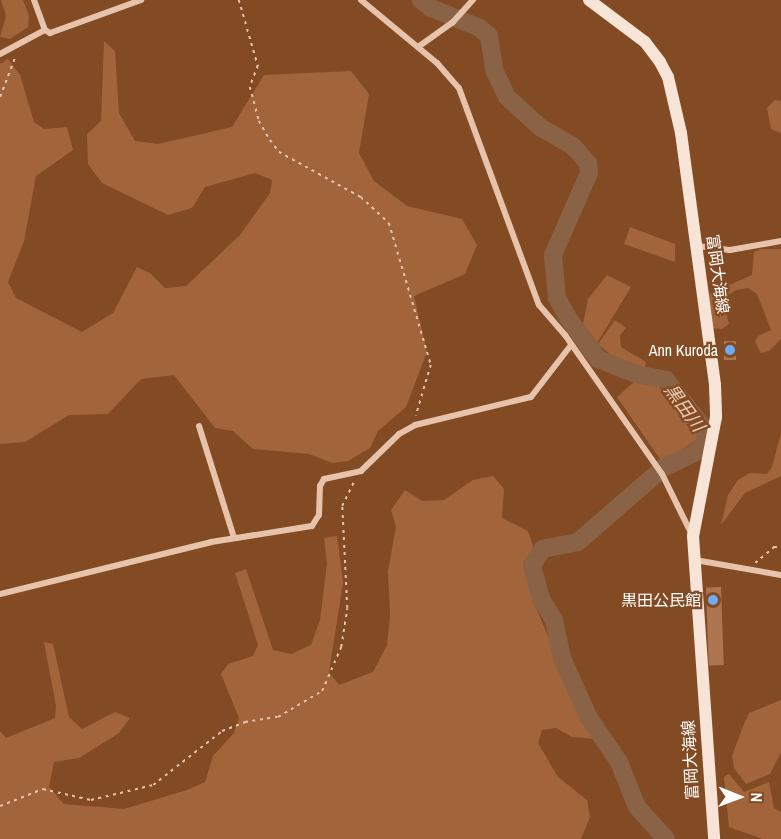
<!DOCTYPE html>
<html>
<head>
<meta charset="utf-8">
<style>
	body { margin:0 }
	#map { position:relative; width:781px; height:839px; overflow:hidden; background:#834b24; font-family:"Archivo Narrow","Noto Sans JP",sans-serif }
	div>[style] { position:absolute }
	.green>* { inset:0; background:#a2643b }
	.river>* { height:18px; margin:-9px; padding:0 9px; transform-origin:9px; border-radius:9px; background:#8a6245 }
	.building>* { inset:0; background:#ad7550; transform-origin:0 0 }
	.path>* { height:1.5px; margin-top:-0.75px; transform-origin:0; background:repeating-linear-gradient(90deg,#e8c3ac 0 3px,transparent 0 7.5px) }
	.street>* { height:6px; margin:-3px; padding:0 3px; transform-origin:3px; border-radius:3px; background:#e8c3ac }
	.secondary>* { height:12px; margin:-6px; padding:0 6px; transform-origin:6px; border-radius:6px; background:#f7e4d6 }
	.dots>* { width:16px; height:16px; translate:-50% -50%; box-sizing:border-box; border:3px solid #834b24; border-radius:50% }
	span { translate:-50% -50%; white-space:nowrap; text-align:center; line-height:1.15; -webkit-text-stroke:4.5px #834b24; paint-order:stroke }
	.street-label { font-size:16px; color:#fff }
	.poi-label { font-size:16px; color:#fff }
	.right { translate:-100% -50%; text-align:right }
	.water-label { font-size:18px; color:#efcdb7; font-style:italic }
	.north { position:absolute; left:709px; top:767px; width:60px; height:60px; -webkit-text-stroke:4px #834b24; paint-order:stroke; rotate:91deg; font-size:16px; font-weight:700; line-height:24px; text-align:center; color:#fff }
	.north::after { content:''; display:block; margin:auto; width:21px; height:27px; background:#fff; clip-path:polygon(50% 0,100% 100%,50% 72%,0 100%) }
</style>
</head>
<body>
<div id="map">
	<div class="green">
		<i style="clip-path:polygon(1px 0,23px 0,29px 16px,28px 27px,10px 39px,0 37px,6px 16px)"></i>
		<i style="clip-path:polygon(104px 41px,115px 51px,119px 113px,135px 141px,158px 144px,232px 127px,264px 75px,351px 71px,369px 94px,359px 153px,374px 181px,407px 206px,462px 219px,477px 245px,465px 274px,414px 296px,427px 352px,406px 407px,378px 431px,370px 448px,348px 461px,332px 463px,309px 454px,253px 449px,233px 431px,215px 428px,174px 375px,141px 379px,108px 414px,69px 415px,25px 442px,0 444px,0 64px,8px 59px,20px 75px,34px 122px,44px 129px,67px 127px,73px 150px,36px 176px,24px 241px,8px 282px,16px 298px,82px 332px,113px 313px,137px 267px,150px 273px,165px 288px,186px 286px,240px 235px,270px 193px,272px 180px,255px 173px,205px 187px,192px 208px,168px 215px,102px 183px,88px 164px,87px 134px,101px 121px)"></i>
		<i style="clip-path:polygon(775px 100px,781px 101px,781px 133px,771px 129px,767px 108px)"></i>
		<i style="clip-path:polygon(630px 227px,675px 244px,675px 262px,624px 244px)"></i>
		<i style="clip-path:polygon(760px 249px,781px 249px,781px 339px,769px 351px,761px 353px,755px 342px,758px 336px,771px 330px,757px 294px,748px 288px,736px 290px,723px 298px,729px 324px,722px 329px,713px 328px,709px 294px,752px 275px,754px 252px)"></i>
		<i style="clip-path:polygon(607px 275px,631px 287px,597px 343px,583px 324px,588px 299px)"></i>
		<i style="clip-path:polygon(615px 320px,626px 328px,620px 335px,621px 347px,646px 362px,645px 367px,634px 367px,613px 357px,598px 344px)"></i>
		<i style="clip-path:polygon(633px 383px,660px 384px,671px 394px,698px 428px,698px 439px,662px 462px,617px 397px)"></i>
		<i style="clip-path:polygon(781px 433px,781px 476px,745px 493px,721px 525px,728px 495px,738px 480px,750px 473px,767px 474px,772px 467px)"></i>
		<i style="clip-path:polygon(493px 476px,504px 489px,502px 518px,528px 531px,533px 546px,526px 568px,534px 603px,579px 709px,597px 739px,572px 737px,556px 728px,542px 730px,538px 743px,558px 777px,587px 800px,590px 817px,581px 839px,0 839px,0 731px,6px 738px,55px 718px,56px 706px,44px 642px,53px 644px,69px 717px,82px 729px,115px 712px,130px 718px,119px 733px,79px 758px,54px 762px,49px 787px,64px 804px,124px 809px,187px 790px,205px 782px,213px 756px,234px 733px,239px 718px,221px 674px,228px 664px,253px 656px,258px 645px,235px 573px,246px 569px,273px 650px,291px 654px,311px 645px,320px 620px,327px 563px,324px 538px,337px 536px,343px 583px,329px 672px,339px 685px,373px 672px,387px 645px,390px 615px,388px 571px,396px 527px,391px 510px,405px 490px,422px 501px,444px 500px,473px 480px)"></i>
		<i style="clip-path:polygon(781px 700px,781px 752px,770px 774px,746px 784px,734px 768px,732px 756px,744px 724px,749px 713px)"></i>
		<i style="clip-path:polygon(729px 774px,744px 792px,769px 782px,774px 808px,781px 812px,781px 839px,763px 839px,729px 827px,724px 777px)"></i>
	</div>
	<div class="river">
		<i style="left:421px;top:0;width:13px;rotate:39deg"></i>
		<i style="left:431px;top:8px;width:53px;rotate:22.2deg"></i>
		<i style="left:480px;top:28px;width:12px;rotate:42deg"></i>
		<i style="left:489px;top:36px;width:36px;rotate:81deg"></i>
		<i style="left:495px;top:72px;width:28px;rotate:64deg"></i>
		<i style="left:507px;top:97px;width:45px;rotate:42.3deg"></i>
		<i style="left:540px;top:127px;width:38px;rotate:30deg"></i>
		<i style="left:573px;top:146px;width:23px;rotate:49deg"></i>
		<i style="left:588px;top:163px;width:10px;rotate:84deg"></i>
		<i style="left:589px;top:173px;width:90px;rotate:113.7deg"></i>
		<i style="left:553px;top:255px;width:43px;rotate:84.7deg"></i>
		<i style="left:557px;top:298px;width:23px;rotate:61deg"></i>
		<i style="left:568px;top:318px;width:51px;rotate:53.8deg"></i>
		<i style="left:598px;top:359px;width:41px;rotate:21.5deg"></i>
		<i style="left:636px;top:374px;width:31px;rotate:11deg"></i>
		<i style="left:666px;top:380px;width:65px;rotate:51.9deg"></i>
		<i style="left:706px;top:431px;width:14px;rotate:98deg"></i>
		<i style="left:704px;top:445px;width:13px;rotate:141deg"></i>
		<i style="left:694px;top:453px;width:34px;rotate:154deg"></i>
		<i style="left:663px;top:468px;width:113px;rotate:139deg"></i>
		<i style="left:578px;top:542px;width:36px;rotate:169deg"></i>
		<i style="left:543px;top:549px;width:19px;rotate:125deg"></i>
		<i style="left:532px;top:565px;width:35px;rotate:75deg"></i>
		<i style="left:541px;top:599px;width:25px;rotate:58deg"></i>
		<i style="left:554px;top:620px;width:39px;rotate:78deg"></i>
		<i style="left:562px;top:658px;width:66px;rotate:65.8deg"></i>
		<i style="left:589px;top:718px;width:53px;rotate:55.7deg"></i>
		<i style="left:619px;top:762px;width:48px;rotate:68.2deg"></i>
		<i style="left:637px;top:807px;width:43px;rotate:47.8deg"></i>
	</div>
	<div class="building">
		<i style="left:724px;top:341px;width:12px;height:19px"></i>
		<i style="left:721px;top:587px;width:78px;height:15px;rotate:88deg"></i>
	</div>
	<div class="path">
		<i style="left:239px;top:0;width:69px;rotate:73.9deg"></i>
		<i style="left:258px;top:66px;width:22px;rotate:111deg"></i>
		<i style="left:250px;top:87px;width:35px;rotate:75deg"></i>
		<i style="left:259px;top:121px;width:22px;rotate:60deg"></i>
		<i style="left:270px;top:140px;width:15px;rotate:53deg"></i>
		<i style="left:279px;top:152px;width:94px;rotate:28.8deg"></i>
		<i style="left:361px;top:197px;width:38px;rotate:43deg"></i>
		<i style="left:389px;top:223px;width:148px;rotate:73.5deg"></i>
		<i style="left:431px;top:365px;width:53px;rotate:106.4deg"></i>
		<i style="left:0;top:97px;width:43px;rotate:-69.4deg"></i>
		<i style="left:755px;top:563px;width:25px;rotate:-40deg"></i>
		<i style="left:774px;top:547px;width:7px"></i>
		<i style="left:0;top:806px;width:46px;rotate:-21.6deg"></i>
		<i style="left:43px;top:789px;width:49px;rotate:12.9deg"></i>
		<i style="left:91px;top:800px;width:64px;rotate:-13.6deg"></i>
		<i style="left:153px;top:785px;width:88px;rotate:-38deg"></i>
		<i style="left:222px;top:731px;width:25px;rotate:-21deg"></i>
		<i style="left:245px;top:722px;width:33px;rotate:-9deg"></i>
		<i style="left:278px;top:717px;width:51px;rotate:-30.6deg"></i>
		<i style="left:322px;top:691px;width:48px;rotate:-66.6deg"></i>
		<i style="left:341px;top:647px;width:39px;rotate:-81deg"></i>
		<i style="left:347px;top:608px;width:102px;rotate:-92.8deg"></i>
		<i style="left:342px;top:506px;width:28px;rotate:-64deg"></i>
	</div>
	<div class="street">
		<i style="left:34px;top:0;width:32px;rotate:70deg"></i>
		<i style="left:361px;top:0;width:99px;rotate:39.7deg"></i>
		<i style="left:437px;top:63px;width:33px;rotate:49deg"></i>
		<i style="left:459px;top:88px;width:231px;rotate:69.8deg"></i>
		<i style="left:539px;top:305px;width:40px;rotate:49deg"></i>
		<i style="left:565px;top:335px;width:169px;rotate:55.1deg"></i>
		<i style="left:662px;top:474px;width:68px;rotate:63.8deg"></i>
		<i style="left:45px;top:30px;width:6px;rotate:31deg"></i>
		<i style="left:50px;top:33px;width:97px;rotate:-19.9deg"></i>
		<i style="left:418px;top:47px;width:43px;rotate:-35.5deg"></i>
		<i style="left:453px;top:22px;width:30px;rotate:-48deg"></i>
		<i style="left:0;top:54px;width:51px;rotate:-28.1deg"></i>
		<i style="left:697px;top:246px;width:33px;rotate:7deg"></i>
		<i style="left:730px;top:250px;width:52px;rotate:-10deg"></i>
		<i style="left:199px;top:426px;width:117px;rotate:72.6deg"></i>
		<i style="left:695px;top:560px;width:87px;rotate:9.9deg"></i>
		<i style="left:0;top:594px;width:217px;rotate:-13.8deg"></i>
		<i style="left:211px;top:542px;width:102px;rotate:-9deg"></i>
		<i style="left:312px;top:526px;width:13px;rotate:-58deg"></i>
		<i style="left:319px;top:515px;width:29px;rotate:-88deg"></i>
		<i style="left:320px;top:486px;width:8px;rotate:-60deg"></i>
		<i style="left:324px;top:479px;width:38px;rotate:-12deg"></i>
		<i style="left:361px;top:471px;width:53px;rotate:-44.2deg"></i>
		<i style="left:399px;top:434px;width:18px;rotate:-29deg"></i>
		<i style="left:415px;top:425px;width:119px;rotate:-13.6deg"></i>
		<i style="left:531px;top:397px;width:66px;rotate:-52.4deg"></i>
	</div>
	<div class="secondary">
		<i style="left:589px;top:0;width:70px;rotate:36.9deg"></i>
		<i style="left:645px;top:42px;width:25px;rotate:53deg"></i>
		<i style="left:660px;top:62px;width:17px;rotate:62deg"></i>
		<i style="left:668px;top:77px;width:57px;rotate:76.9deg"></i>
		<i style="left:681px;top:133px;width:254px;rotate:82.3deg"></i>
		<i style="left:715px;top:385px;width:32px;rotate:88deg"></i>
		<i style="left:716px;top:417px;width:121px;rotate:100.9deg"></i>
		<i style="left:693px;top:536px;width:304px;rotate:86deg"></i>
	</div>
	<div class="dots">
		<i style="left:730px;top:350px;background:#6faaf3"></i>
		<i style="left:713px;top:600px;background:#6faaf3"></i>
	</div>
	<div class="street-label">
		<span style="left:718px;top:274px;rotate:82deg">富岡大海線</span>
		<span style="left:690px;top:760px;rotate:-93deg">富岡大海線</span>
	</div>
	<div class="poi-label">
		<span class="right" style="left:718px;top:350px">Ann Kuroda</span>
		<span class="right" style="left:701px;top:600px">黒田公民館</span>
	</div>
	<div class="water-label">
		<span style="left:684px;top:408px;rotate:54deg">黒田川</span>
	</div>
	<div class="north">N</div>
</div>
</body>
</html>
